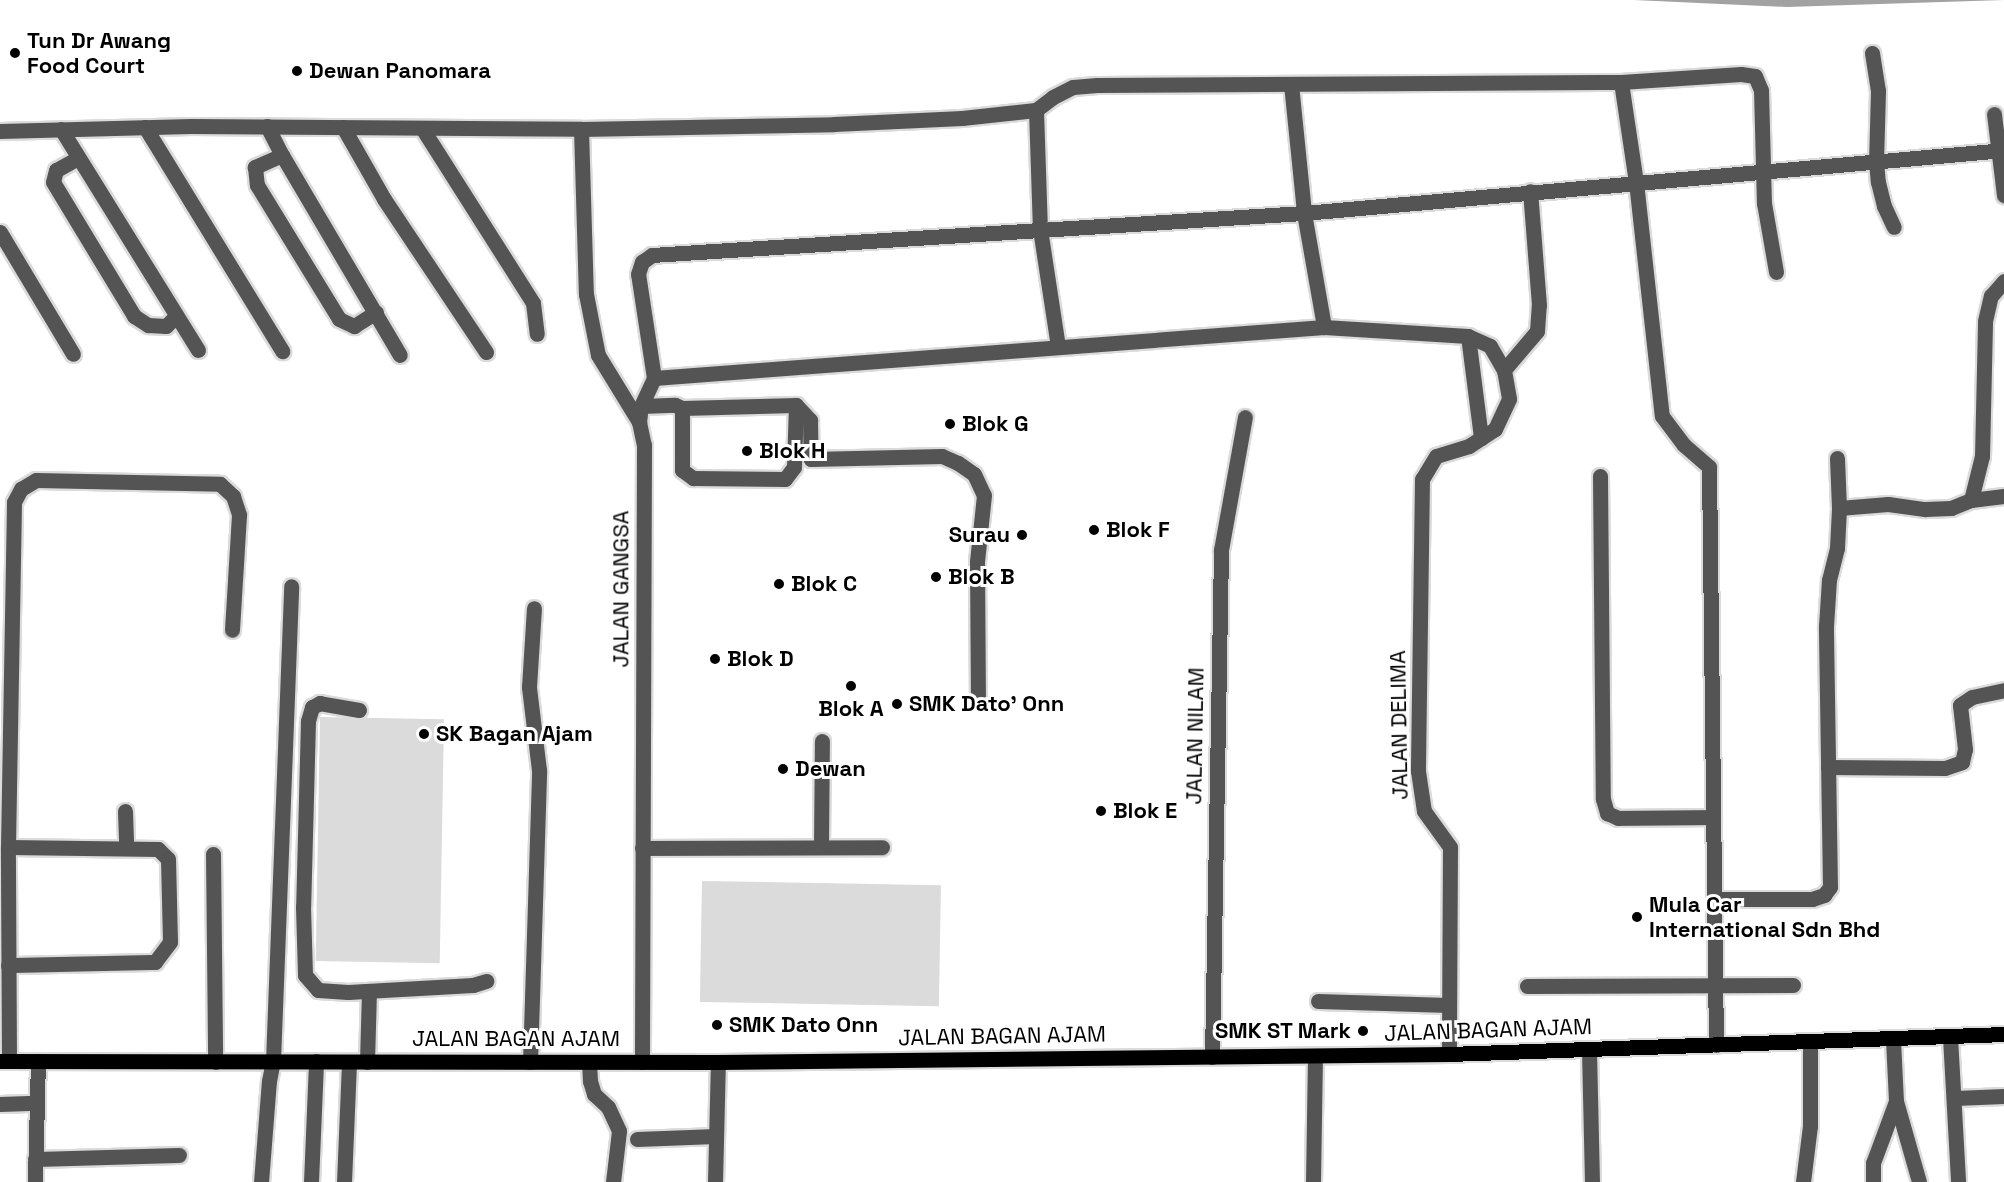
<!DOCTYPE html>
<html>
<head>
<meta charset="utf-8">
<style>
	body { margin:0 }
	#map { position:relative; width:2004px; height:1182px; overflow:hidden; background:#fff; font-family:"Space Grotesk",sans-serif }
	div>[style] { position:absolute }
	.green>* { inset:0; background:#dbdbdb; transform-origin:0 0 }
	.water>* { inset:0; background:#a2a2a2 }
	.roads { filter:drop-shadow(2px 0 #dbdbdb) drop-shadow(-2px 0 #dbdbdb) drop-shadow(0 2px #dbdbdb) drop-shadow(0 -2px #dbdbdb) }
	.minor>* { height:15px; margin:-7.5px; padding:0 7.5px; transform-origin:7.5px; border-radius:7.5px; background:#545454 }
	.major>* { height:15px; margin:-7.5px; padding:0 7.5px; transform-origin:7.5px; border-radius:7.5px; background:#000 }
	.dots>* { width:16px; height:16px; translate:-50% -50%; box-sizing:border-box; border:3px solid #fff; border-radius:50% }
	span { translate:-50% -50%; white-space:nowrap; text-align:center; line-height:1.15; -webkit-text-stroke:6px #fff; paint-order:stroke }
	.poi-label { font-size:22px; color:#000; font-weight:700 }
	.left { translate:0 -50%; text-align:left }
	.right { translate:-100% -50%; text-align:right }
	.street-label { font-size:22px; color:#000 }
</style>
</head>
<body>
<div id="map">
	<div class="green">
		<i style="left:320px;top:717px;width:124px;height:244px;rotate:1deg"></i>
		<i style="left:702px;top:881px;width:239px;height:121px;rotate:1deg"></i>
	</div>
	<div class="water">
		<i style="clip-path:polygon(1634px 0,2004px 0,1787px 7px)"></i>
	</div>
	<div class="roads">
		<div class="minor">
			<i style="left:1872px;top:53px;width:38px;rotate:81deg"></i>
			<i style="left:1878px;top:91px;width:70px;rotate:91.6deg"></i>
			<i style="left:1876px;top:161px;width:21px;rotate:85deg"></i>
			<i style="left:1878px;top:182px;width:25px;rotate:76deg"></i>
			<i style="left:1884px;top:206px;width:23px;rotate:65deg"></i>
			<i style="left:1621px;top:82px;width:101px;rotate:81.5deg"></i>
			<i style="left:1636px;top:182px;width:235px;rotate:83.7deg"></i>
			<i style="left:1662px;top:416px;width:36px;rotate:53deg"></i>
			<i style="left:1684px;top:445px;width:33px;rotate:41deg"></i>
			<i style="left:1709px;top:467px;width:578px;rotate:89.31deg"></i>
			<i style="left:1291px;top:84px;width:130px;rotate:84.2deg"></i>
			<i style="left:1304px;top:213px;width:116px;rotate:80deg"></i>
			<i style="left:1036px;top:110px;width:119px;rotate:88.1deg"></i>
			<i style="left:1040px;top:229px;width:119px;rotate:81.3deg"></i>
			<i style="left:1994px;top:114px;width:82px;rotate:83deg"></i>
			<i style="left:267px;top:126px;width:33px;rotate:63deg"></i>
			<i style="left:282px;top:155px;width:232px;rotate:59.5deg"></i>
			<i style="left:145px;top:127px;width:263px;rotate:58.5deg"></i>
			<i style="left:343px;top:127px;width:83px;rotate:60.3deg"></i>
			<i style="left:384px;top:199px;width:184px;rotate:56.3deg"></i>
			<i style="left:422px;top:128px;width:207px;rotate:57.6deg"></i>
			<i style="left:533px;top:303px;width:31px;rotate:83deg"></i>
			<i style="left:61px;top:129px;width:260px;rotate:58.2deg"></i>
			<i style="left:581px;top:129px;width:165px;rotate:88.3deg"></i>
			<i style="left:586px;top:294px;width:62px;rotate:78.9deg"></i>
			<i style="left:598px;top:355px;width:79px;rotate:58.5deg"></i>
			<i style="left:639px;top:422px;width:24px;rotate:78deg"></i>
			<i style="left:644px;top:445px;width:617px;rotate:90.19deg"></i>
			<i style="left:0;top:131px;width:191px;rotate:-1.5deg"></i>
			<i style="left:191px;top:126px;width:390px;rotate:0.4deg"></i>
			<i style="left:581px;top:129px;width:253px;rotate:-1.1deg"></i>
			<i style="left:834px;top:124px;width:128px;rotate:-2.7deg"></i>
			<i style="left:962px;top:118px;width:74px;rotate:-6.2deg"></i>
			<i style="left:1036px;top:110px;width:21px;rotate:-37deg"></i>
			<i style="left:1053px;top:97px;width:22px;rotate:-27deg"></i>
			<i style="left:1073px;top:87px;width:24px;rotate:-5deg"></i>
			<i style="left:1097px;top:85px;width:524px;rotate:-0.33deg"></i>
			<i style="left:1621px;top:82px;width:120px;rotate:-3.8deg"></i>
			<i style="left:1741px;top:74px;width:14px;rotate:8deg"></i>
			<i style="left:1755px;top:76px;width:15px;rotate:67deg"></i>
			<i style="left:1761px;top:90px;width:113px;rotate:88.5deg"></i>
			<i style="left:1764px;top:203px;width:70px;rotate:80.1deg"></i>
			<i style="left:282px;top:155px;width:30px;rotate:156deg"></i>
			<i style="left:255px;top:167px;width:18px;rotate:84deg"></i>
			<i style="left:257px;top:185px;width:157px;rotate:58.5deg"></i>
			<i style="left:339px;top:319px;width:17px;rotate:25deg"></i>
			<i style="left:354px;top:326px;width:26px;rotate:-32deg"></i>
			<i style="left:78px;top:158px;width:25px;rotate:151deg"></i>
			<i style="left:56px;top:170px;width:12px;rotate:104deg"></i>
			<i style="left:53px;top:182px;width:157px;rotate:58.8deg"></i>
			<i style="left:134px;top:316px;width:17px;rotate:33deg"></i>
			<i style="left:148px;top:325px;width:18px;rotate:3deg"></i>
			<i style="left:166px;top:326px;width:14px;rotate:-45deg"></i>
			<i style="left:0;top:232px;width:142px;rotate:59.1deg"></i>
			<i style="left:1468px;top:336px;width:103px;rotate:82.7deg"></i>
			<i style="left:1504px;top:370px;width:51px;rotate:-49.8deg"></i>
			<i style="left:1537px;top:331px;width:26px;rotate:-86deg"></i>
			<i style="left:1539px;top:305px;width:114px;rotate:-94.5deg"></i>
			<i style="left:654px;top:378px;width:672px;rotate:-4.35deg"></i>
			<i style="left:1324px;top:327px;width:144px;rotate:3.6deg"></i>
			<i style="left:1468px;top:336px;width:24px;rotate:24deg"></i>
			<i style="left:1490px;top:346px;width:28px;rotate:60deg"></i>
			<i style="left:1504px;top:370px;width:29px;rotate:80deg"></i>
			<i style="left:1509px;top:399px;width:33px;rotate:115deg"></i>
			<i style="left:1495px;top:429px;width:31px;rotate:147deg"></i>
			<i style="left:1469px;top:446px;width:34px;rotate:163deg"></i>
			<i style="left:1436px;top:456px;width:27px;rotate:121deg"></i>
			<i style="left:1422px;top:479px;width:292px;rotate:90.8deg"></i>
			<i style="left:1418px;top:771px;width:40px;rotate:81.5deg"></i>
			<i style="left:1424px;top:811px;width:44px;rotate:54.2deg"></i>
			<i style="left:1450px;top:847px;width:207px;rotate:90.3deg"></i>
			<i style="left:641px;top:406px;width:34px;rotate:-2deg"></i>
			<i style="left:675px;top:405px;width:8px;rotate:23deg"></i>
			<i style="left:682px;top:408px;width:114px;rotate:-1.5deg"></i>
			<i style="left:796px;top:405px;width:21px;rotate:47deg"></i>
			<i style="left:810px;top:420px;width:39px;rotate:89deg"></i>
			<i style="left:811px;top:459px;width:131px;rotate:-1.3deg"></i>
			<i style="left:942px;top:456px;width:17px;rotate:24deg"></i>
			<i style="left:958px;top:463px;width:19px;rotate:35deg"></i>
			<i style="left:974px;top:474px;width:23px;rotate:65deg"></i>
			<i style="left:984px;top:495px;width:67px;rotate:96deg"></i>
			<i style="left:977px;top:562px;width:139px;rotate:89.6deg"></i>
			<i style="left:682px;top:408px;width:62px;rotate:90deg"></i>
			<i style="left:682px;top:470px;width:14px;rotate:36deg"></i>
			<i style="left:693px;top:478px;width:92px;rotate:0.6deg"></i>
			<i style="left:785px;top:479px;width:15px;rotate:-53deg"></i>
			<i style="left:794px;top:467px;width:62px;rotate:-88.2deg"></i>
			<i style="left:639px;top:422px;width:16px;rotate:-83deg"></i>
			<i style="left:641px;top:406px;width:31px;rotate:-65deg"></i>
			<i style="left:654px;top:378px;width:105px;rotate:-98.7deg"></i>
			<i style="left:638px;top:274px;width:13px;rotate:-72deg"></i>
			<i style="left:642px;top:262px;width:12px;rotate:-35deg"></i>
			<i style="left:652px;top:255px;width:653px;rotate:-3.69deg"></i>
			<i style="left:1304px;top:213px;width:703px;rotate:-5.14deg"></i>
			<i style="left:1600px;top:476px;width:323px;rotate:89.5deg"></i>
			<i style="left:1603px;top:799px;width:15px;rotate:74deg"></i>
			<i style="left:1607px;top:813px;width:12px;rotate:24deg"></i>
			<i style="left:1618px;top:818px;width:95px;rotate:-0.6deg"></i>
			<i style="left:1971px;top:500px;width:45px;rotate:-76deg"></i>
			<i style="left:1982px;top:456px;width:135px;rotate:-88.7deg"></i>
			<i style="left:1985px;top:321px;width:26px;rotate:-77deg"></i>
			<i style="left:1991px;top:296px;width:20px;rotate:-49deg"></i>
			<i style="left:1839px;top:508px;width:49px;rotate:-4.7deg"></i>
			<i style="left:1888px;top:504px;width:37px;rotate:8deg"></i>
			<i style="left:1925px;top:509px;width:26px;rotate:-2deg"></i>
			<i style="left:1951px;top:508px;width:22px;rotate:-22deg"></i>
			<i style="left:1971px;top:500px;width:33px;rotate:-7deg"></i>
			<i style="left:359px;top:710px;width:40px;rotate:-170deg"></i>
			<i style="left:320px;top:703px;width:9px;rotate:153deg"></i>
			<i style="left:312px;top:707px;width:15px;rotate:106deg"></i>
			<i style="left:308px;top:721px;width:186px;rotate:91.5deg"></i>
			<i style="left:303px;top:907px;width:68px;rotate:88.3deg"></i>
			<i style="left:305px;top:975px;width:20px;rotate:49deg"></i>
			<i style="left:318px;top:990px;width:30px;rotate:4deg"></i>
			<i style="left:348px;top:992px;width:125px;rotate:-3.2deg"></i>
			<i style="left:473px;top:985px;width:14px;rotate:-17deg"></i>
			<i style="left:1828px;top:767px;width:117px;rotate:0.5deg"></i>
			<i style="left:1945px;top:768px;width:18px;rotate:-19deg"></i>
			<i style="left:1962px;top:762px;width:13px;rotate:-77deg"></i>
			<i style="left:1965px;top:749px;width:44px;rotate:-96.5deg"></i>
			<i style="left:1960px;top:705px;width:14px;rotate:-34deg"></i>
			<i style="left:1972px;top:697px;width:33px;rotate:-12deg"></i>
			<i style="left:125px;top:811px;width:36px;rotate:88deg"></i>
			<i style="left:8px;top:847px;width:150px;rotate:0.8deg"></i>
			<i style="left:158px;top:849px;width:14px;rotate:45deg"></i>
			<i style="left:168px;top:859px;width:83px;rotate:88.6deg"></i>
			<i style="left:170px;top:942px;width:25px;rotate:127deg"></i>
			<i style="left:155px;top:962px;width:147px;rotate:178.8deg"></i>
			<i style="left:821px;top:847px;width:106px;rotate:-89.5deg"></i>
			<i style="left:642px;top:848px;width:240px;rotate:-0.2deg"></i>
			<i style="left:213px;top:854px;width:208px;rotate:89.4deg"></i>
			<i style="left:1714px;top:899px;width:98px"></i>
			<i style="left:1812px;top:899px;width:13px;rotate:-18deg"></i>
			<i style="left:1824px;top:895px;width:10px;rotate:-53deg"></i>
			<i style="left:1830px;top:887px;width:261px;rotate:-90.9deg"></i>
			<i style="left:1826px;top:626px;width:46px;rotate:-86.3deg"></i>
			<i style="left:1829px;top:580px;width:33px;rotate:-76deg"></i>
			<i style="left:1837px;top:548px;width:40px;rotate:-87.1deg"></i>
			<i style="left:1839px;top:508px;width:50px;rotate:-92.3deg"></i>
			<i style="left:1527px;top:986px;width:266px;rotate:-0.2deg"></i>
			<i style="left:1318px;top:1001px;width:131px;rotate:1.7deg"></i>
			<i style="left:1950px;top:1037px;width:145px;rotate:86.8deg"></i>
			<i style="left:1589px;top:1050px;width:132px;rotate:88.7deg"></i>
			<i style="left:1212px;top:1057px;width:507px;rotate:-88.98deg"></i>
			<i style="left:1221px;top:550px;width:135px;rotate:-79.8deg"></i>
			<i style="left:9px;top:1061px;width:214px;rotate:-90.3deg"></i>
			<i style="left:8px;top:847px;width:345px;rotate:-89deg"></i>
			<i style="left:14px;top:502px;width:15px;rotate:-62deg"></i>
			<i style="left:21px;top:489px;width:17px;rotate:-31deg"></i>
			<i style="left:36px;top:480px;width:184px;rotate:1.2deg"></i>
			<i style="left:220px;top:484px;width:18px;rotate:43deg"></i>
			<i style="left:233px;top:496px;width:20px;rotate:72deg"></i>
			<i style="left:239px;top:515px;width:115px;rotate:93.5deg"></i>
			<i style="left:367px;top:1062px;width:70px;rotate:-88.4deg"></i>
			<i style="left:530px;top:1062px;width:292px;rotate:-88.2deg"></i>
			<i style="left:539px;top:770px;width:84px;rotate:-96.9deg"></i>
			<i style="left:529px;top:687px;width:79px;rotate:-86.4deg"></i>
			<i style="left:589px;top:1062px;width:19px;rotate:87deg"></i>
			<i style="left:590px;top:1081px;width:14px;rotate:73deg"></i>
			<i style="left:594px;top:1094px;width:19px;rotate:43deg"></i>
			<i style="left:608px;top:1107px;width:26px;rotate:65deg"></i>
			<i style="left:619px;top:1131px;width:51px;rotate:96.7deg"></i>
			<i style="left:1955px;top:1098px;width:49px;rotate:-2.3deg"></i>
			<i style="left:1896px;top:1101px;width:84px;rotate:74.1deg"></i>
			<i style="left:0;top:1104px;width:36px;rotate:-2deg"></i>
			<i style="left:637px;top:1139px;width:79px;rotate:-2.2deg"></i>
			<i style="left:35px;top:1159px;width:144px;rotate:-1.6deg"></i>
			<i style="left:35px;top:1182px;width:121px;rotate:-88.6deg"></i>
			<i style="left:261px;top:1182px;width:101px;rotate:-85.5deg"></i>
			<i style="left:269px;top:1081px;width:20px;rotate:-79deg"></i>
			<i style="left:273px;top:1061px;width:475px;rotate:-87.8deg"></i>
			<i style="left:311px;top:1182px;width:121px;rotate:-87.6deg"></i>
			<i style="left:344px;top:1182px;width:120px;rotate:-87.6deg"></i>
			<i style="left:715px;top:1182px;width:120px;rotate:-88.6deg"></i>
			<i style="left:1313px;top:1182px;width:126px;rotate:-89.1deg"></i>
			<i style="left:1803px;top:1182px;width:56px;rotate:-82.9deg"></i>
			<i style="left:1810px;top:1126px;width:84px;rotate:-90deg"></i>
			<i style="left:1873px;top:1182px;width:19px;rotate:-90deg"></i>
			<i style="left:1873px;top:1163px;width:66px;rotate:-69.6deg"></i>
			<i style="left:1896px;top:1101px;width:62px;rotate:-92.8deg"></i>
		</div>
		<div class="major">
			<i style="left:0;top:1061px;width:718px;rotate:0.08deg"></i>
			<i style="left:718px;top:1062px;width:731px;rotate:-0.63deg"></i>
			<i style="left:1449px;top:1054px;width:555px;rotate:-2.06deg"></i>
		</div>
	</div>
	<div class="dots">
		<i style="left:15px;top:53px;background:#000"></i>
		<i style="left:297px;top:71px;background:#000"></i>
		<i style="left:950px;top:424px;background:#000"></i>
		<i style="left:747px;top:451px;background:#000"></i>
		<i style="left:1094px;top:530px;background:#000"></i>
		<i style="left:1022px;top:535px;background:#000"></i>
		<i style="left:936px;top:577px;background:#000"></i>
		<i style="left:779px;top:584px;background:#000"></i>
		<i style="left:715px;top:659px;background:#000"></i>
		<i style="left:851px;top:686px;background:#000"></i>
		<i style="left:897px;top:704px;background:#000"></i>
		<i style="left:424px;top:734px;background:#000"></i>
		<i style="left:783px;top:769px;background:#000"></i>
		<i style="left:1101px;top:811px;background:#000"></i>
		<i style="left:1637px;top:917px;background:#000"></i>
		<i style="left:717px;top:1025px;background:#000"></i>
		<i style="left:1363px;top:1031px;background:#000"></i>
	</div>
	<div class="poi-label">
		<span class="left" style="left:27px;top:53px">Tun Dr Awang<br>Food Court</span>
		<span class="left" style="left:309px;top:71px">Dewan Panomara</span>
		<span class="left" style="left:962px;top:424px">Blok G</span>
		<span class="left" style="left:759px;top:451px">Blok H</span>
		<span class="left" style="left:1106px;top:530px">Blok F</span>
		<span class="right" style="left:1010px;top:535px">Surau</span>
		<span class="left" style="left:948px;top:577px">Blok B</span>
		<span class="left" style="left:791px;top:584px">Blok C</span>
		<span class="left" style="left:727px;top:659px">Blok D</span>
		<span class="left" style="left:909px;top:704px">SMK Dato' Onn</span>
		<span style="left:851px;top:709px">Blok A</span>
		<span class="left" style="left:436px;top:734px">SK Bagan Ajam</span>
		<span class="left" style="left:795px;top:769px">Dewan</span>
		<span class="left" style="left:1113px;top:811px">Blok E</span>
		<span class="left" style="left:1649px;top:917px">Mula Car<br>International Sdn Bhd</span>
		<span class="left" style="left:729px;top:1025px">SMK Dato Onn</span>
		<span class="right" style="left:1351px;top:1031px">SMK ST Mark</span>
	</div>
	<div class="street-label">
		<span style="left:621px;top:589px;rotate:-90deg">JALAN GANGSA</span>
		<span style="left:1399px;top:725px;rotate:-91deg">JALAN DELIMA</span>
		<span style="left:1195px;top:736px;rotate:-89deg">JALAN NILAM</span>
		<span style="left:1488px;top:1030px;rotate:-2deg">JALAN BAGAN AJAM</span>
		<span style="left:1002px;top:1036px;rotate:-1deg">JALAN BAGAN AJAM</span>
		<span style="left:516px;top:1039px">JALAN BAGAN AJAM</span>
	</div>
</div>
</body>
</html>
